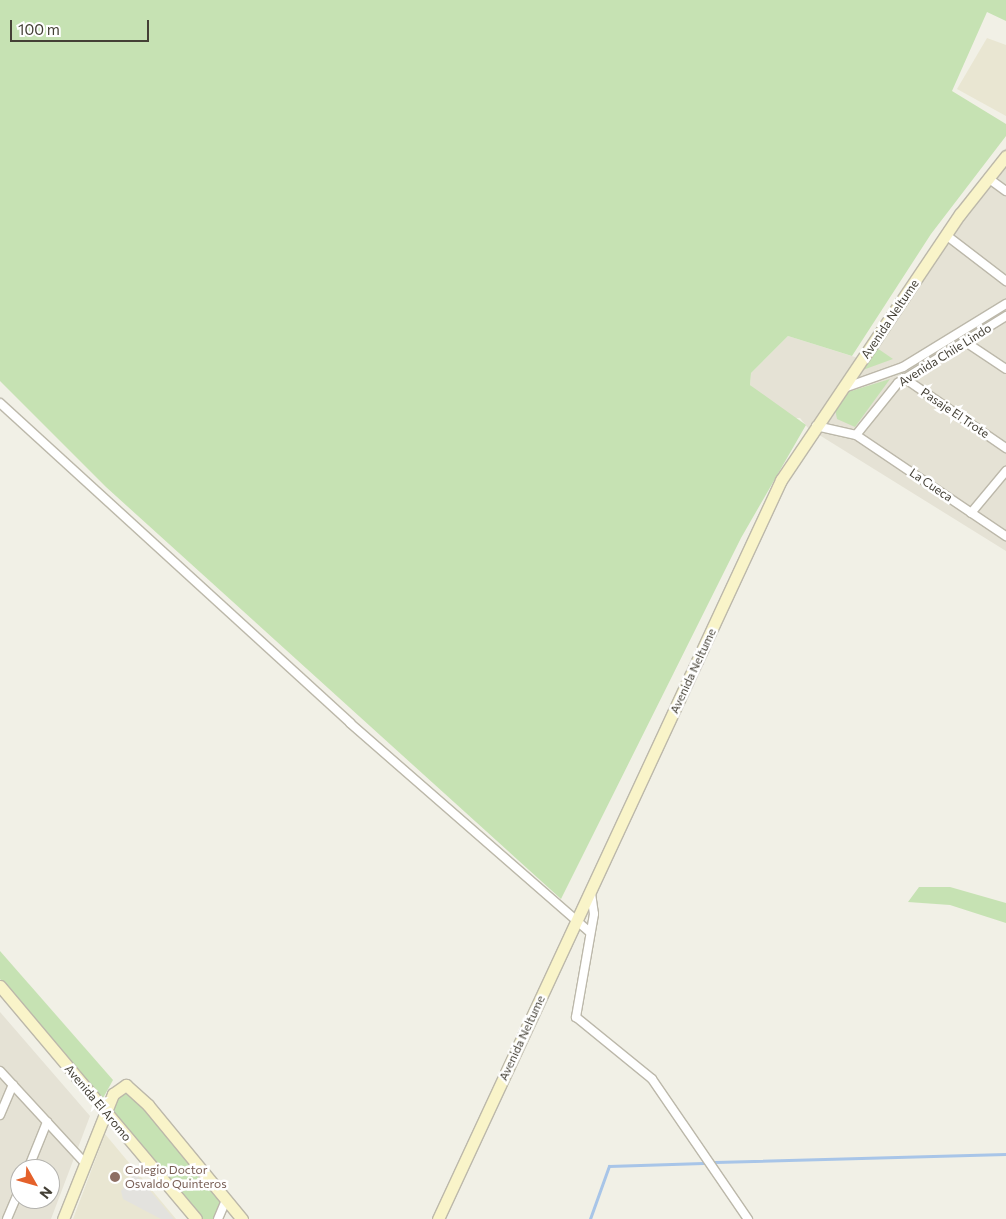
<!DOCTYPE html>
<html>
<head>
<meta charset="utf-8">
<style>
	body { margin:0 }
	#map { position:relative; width:1006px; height:1219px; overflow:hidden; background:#f1f0e6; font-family:Commissioner,sans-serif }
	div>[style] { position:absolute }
	.residential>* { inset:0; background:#e5e2d5 }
	.education>* { inset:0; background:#e9e6d2 }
	.green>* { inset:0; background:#c6e2b3 }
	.parking>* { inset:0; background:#e3e2de }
	.stream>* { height:2.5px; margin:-1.25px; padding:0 1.25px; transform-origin:1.25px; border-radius:1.25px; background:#a8c5e8 }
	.roads { filter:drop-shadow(1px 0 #bcb8aa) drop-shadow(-1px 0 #bcb8aa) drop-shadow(0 1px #bcb8aa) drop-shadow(0 -1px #bcb8aa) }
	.street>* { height:8px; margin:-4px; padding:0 4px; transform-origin:4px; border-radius:4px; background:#fff }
	.secondary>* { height:11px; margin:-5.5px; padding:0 5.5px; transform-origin:5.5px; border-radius:5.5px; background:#f9f4c9 }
	.dots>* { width:14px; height:14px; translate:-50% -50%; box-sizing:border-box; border:2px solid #fff; border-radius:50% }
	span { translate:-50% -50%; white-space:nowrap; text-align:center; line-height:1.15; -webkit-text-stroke:5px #fff; paint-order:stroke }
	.street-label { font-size:12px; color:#444036 }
	.education-label { font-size:12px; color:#785e54 }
	.left { translate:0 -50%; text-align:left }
	.north { position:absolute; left:10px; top:1159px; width:50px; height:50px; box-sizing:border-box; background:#fff; border:1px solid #b4b3af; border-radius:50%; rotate:128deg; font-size:14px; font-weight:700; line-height:20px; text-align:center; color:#444036 }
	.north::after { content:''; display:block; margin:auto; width:18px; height:22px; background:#e4612b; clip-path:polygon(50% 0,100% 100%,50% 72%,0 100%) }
	.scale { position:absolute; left:10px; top:20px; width:139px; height:22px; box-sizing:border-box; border:2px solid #444036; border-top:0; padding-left:6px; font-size:15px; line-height:18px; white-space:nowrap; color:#444036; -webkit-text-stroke:4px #fff; paint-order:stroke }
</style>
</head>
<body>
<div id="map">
	<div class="residential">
		<i style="clip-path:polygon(1006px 148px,1006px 551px,808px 428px,800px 418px,791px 418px,750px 385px,751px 373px,788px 336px,858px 358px,959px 205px)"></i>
		<i style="clip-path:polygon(evenodd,0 1012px,90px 1116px,51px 1219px,0 1219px,0 1012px,20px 1169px,50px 1169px,50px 1199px,20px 1199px,20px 1169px)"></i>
	</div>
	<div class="education">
		<i style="clip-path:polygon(987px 38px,1006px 45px,1006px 116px,957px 89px)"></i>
		<i style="clip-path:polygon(105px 1134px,176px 1219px,73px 1219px)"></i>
	</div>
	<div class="green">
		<i style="clip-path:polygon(0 0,1006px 0,1006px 21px,987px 12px,952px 91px,1006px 124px,1006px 136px,931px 234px,852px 356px,788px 336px,751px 373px,750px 385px,806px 425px,741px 538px,561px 899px,106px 487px,0 381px)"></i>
		<i style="clip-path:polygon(877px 348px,893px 359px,860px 371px)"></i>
		<i style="clip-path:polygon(890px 379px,855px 427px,837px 419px,835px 409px,848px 392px)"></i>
		<i style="clip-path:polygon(919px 887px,950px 887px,1006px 903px,1006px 923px,950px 905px,908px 902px)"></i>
		<i style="clip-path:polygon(0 951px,113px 1080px,102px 1100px,0 979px)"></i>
		<i style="clip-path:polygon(126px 1085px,226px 1200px,218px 1219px,196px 1219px,106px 1113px)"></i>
	</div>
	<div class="parking">
		<i style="clip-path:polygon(135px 1173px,174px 1219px,161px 1219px,123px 1199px,121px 1191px)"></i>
	</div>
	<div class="stream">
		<i style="left:715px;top:1162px;width:291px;rotate:-1.6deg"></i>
		<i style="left:590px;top:1219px;width:56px;rotate:-70.3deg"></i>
		<i style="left:609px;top:1166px;width:94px;rotate:-1.8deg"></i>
	</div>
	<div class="roads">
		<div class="street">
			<i style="left:988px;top:178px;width:22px;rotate:36deg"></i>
			<i style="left:946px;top:235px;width:76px;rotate:37.5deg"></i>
			<i style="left:964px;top:341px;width:50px;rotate:33.7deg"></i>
			<i style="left:904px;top:378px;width:124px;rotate:34.5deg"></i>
			<i style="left:844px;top:388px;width:63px;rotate:-19.6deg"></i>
			<i style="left:903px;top:367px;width:121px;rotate:-31.5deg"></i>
			<i style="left:0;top:403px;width:474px;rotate:42.4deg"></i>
			<i style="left:350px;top:723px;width:318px;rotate:41.1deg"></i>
			<i style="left:816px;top:426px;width:41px;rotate:12.7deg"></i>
			<i style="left:856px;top:435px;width:181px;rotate:34deg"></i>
			<i style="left:856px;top:435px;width:67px;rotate:-51.1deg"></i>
			<i style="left:898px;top:383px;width:127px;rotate:-31.8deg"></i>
			<i style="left:971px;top:513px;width:55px;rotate:-50.2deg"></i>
			<i style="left:591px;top:893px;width:21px;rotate:82deg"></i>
			<i style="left:594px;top:914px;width:105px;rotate:99.9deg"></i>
			<i style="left:576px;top:1017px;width:98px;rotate:39.2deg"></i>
			<i style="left:652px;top:1079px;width:170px;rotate:55.6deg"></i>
			<i style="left:0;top:1071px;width:124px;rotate:47.3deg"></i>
			<i style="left:0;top:1115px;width:33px;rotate:-67deg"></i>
			<i style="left:28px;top:1169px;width:51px;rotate:-68deg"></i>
			<i style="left:7px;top:1219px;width:34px;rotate:-67deg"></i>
			<i style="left:218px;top:1219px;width:21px;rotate:-67deg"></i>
		</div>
		<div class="secondary">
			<i style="left:0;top:986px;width:304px;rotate:49.9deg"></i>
			<i style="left:63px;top:1219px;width:135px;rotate:-68.2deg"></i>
			<i style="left:113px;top:1094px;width:16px;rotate:-35deg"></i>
			<i style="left:126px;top:1085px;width:30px;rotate:42deg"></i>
			<i style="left:148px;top:1105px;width:148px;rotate:50.5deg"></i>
			<i style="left:438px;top:1219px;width:815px;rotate:-65.1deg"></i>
			<i style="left:781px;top:480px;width:321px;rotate:-56.1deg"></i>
			<i style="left:960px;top:214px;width:74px;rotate:-51.6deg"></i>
		</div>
	</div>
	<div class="dots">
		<i style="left:115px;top:1177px;background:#8d6e63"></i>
	</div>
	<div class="street-label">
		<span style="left:890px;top:319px;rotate:-56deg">Avenida Neltume</span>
		<span style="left:945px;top:355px;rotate:-32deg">Avenida Chile Lindo</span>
		<span style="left:955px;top:413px;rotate:34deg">Pasaje El Trote</span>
		<span style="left:931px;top:485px;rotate:34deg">La Cueca</span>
		<span style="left:693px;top:671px;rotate:-65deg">Avenida Neltume</span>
		<span style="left:522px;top:1038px;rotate:-65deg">Avenida Neltume</span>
		<span style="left:98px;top:1103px;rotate:50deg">Avenida El Aromo</span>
	</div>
	<div class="education-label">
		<span class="left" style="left:125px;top:1177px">Colegio Doctor<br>Osvaldo Quinteros</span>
	</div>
	<div class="north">N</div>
	<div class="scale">100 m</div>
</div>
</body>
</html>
